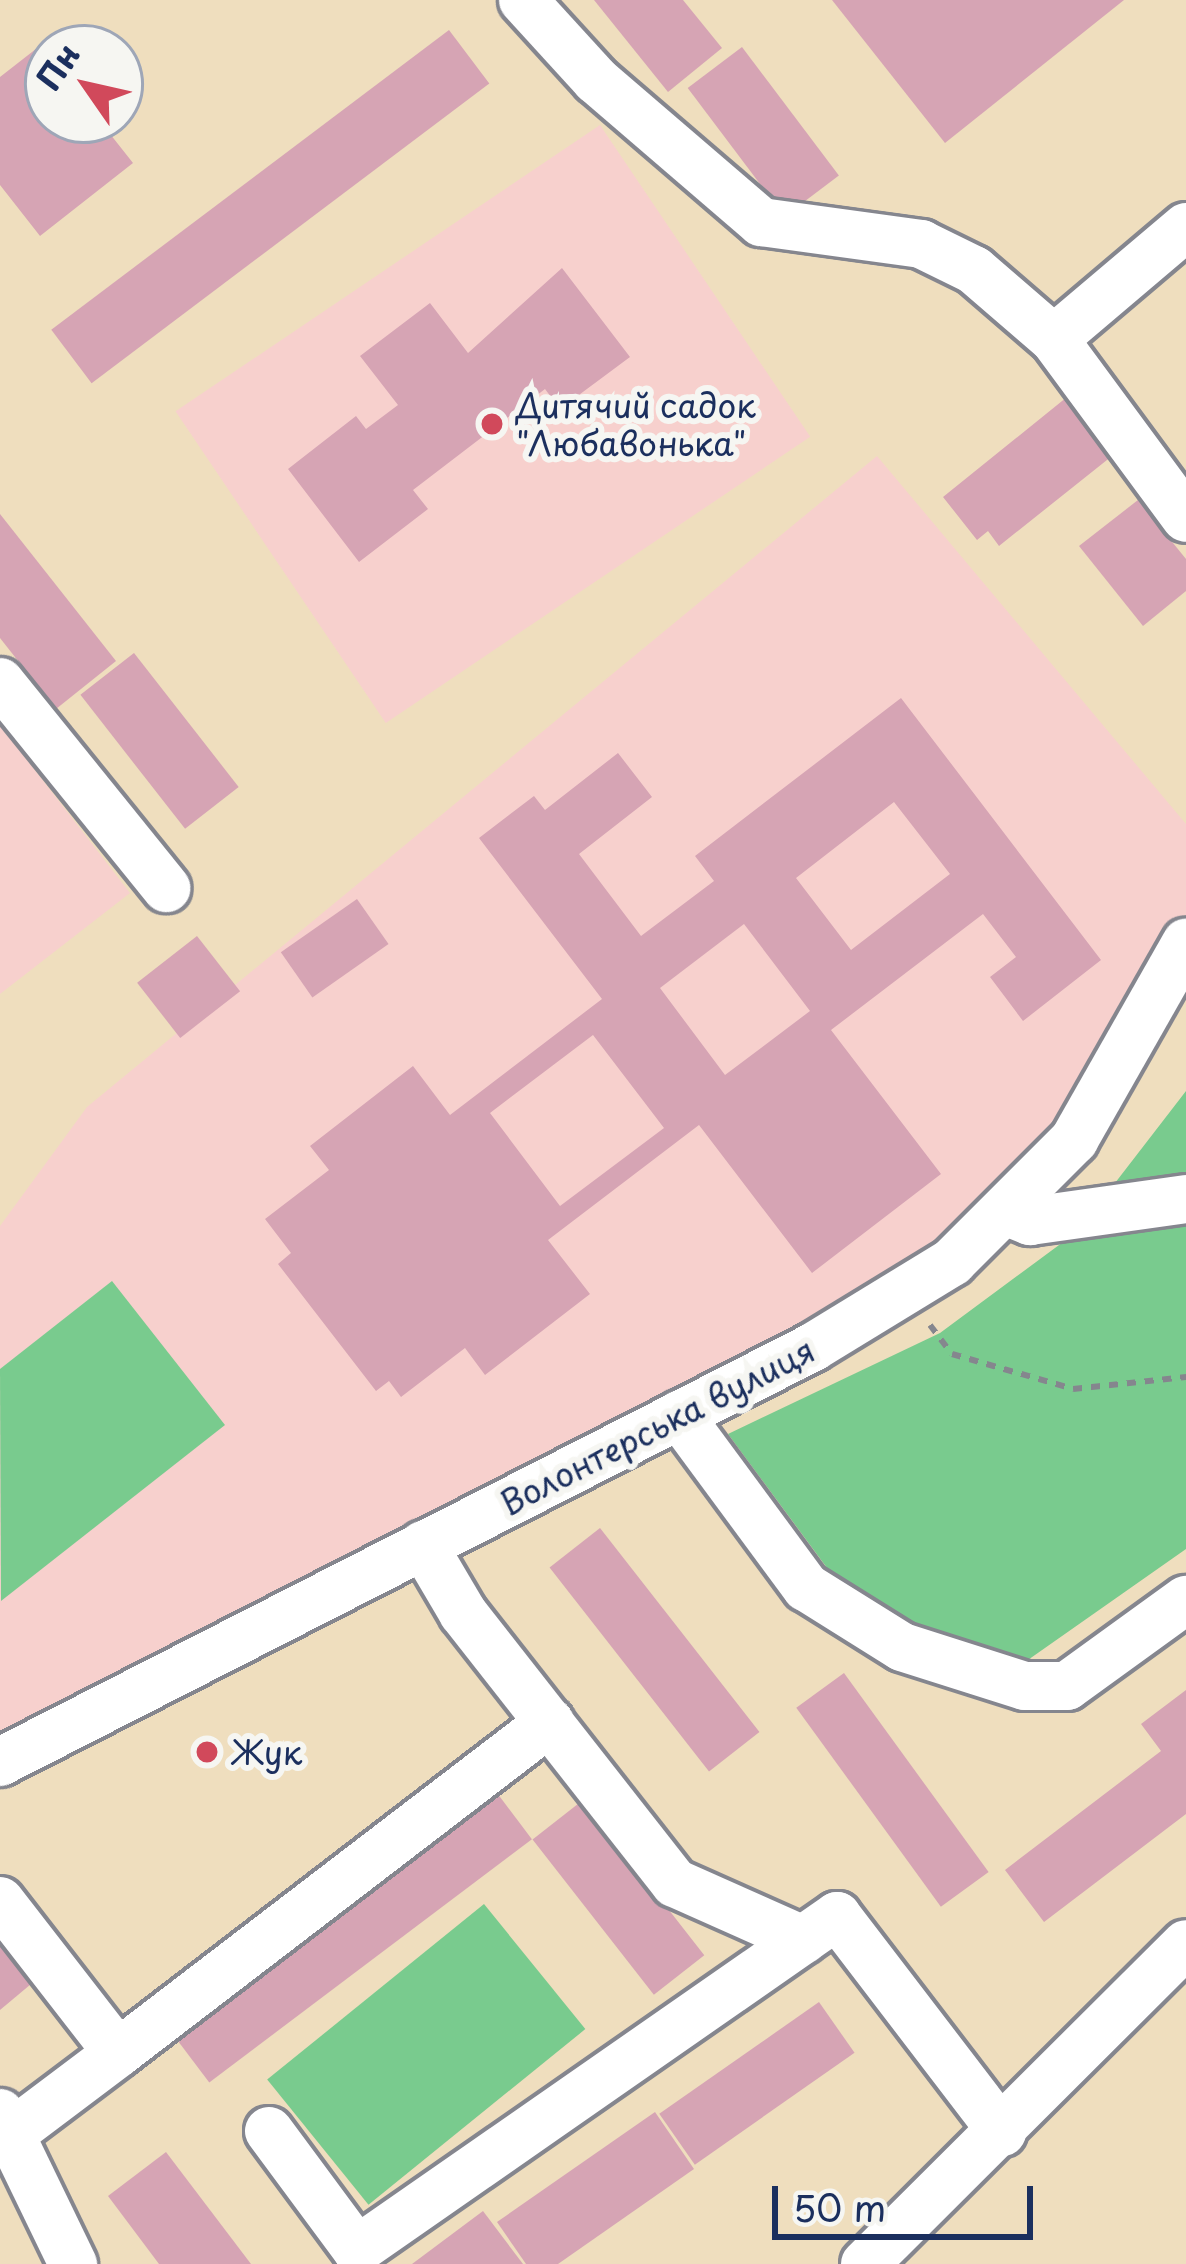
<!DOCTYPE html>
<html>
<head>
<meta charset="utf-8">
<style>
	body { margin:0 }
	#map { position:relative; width:1186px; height:2264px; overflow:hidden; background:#efdebe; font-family:"Playpen Sans",sans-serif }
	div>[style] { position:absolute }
	.built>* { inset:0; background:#f7d0cd; transform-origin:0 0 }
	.green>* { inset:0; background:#79cb8e; transform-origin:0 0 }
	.building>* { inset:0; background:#d6a4b4; transform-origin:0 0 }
	.path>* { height:6px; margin-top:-3px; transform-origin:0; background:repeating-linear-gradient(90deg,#85868e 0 9px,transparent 0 18px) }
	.roads { filter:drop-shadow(3px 0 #85868e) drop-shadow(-3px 0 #85868e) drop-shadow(0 3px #85868e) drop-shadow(0 -3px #85868e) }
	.minor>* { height:48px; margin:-24px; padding:0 24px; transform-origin:24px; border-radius:24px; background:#fff }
	.dots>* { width:33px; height:33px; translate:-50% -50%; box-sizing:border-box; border:6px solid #f6f6f2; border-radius:50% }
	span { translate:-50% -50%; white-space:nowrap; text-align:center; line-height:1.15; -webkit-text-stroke:12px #f6f6f2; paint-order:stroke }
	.poi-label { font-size:33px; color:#1b2f5e }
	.left { translate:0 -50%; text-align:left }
	.street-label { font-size:33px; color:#1b2f5e }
	.north { position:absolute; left:24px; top:24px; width:120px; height:120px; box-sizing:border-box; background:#f6f6f2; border:3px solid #9ea6b7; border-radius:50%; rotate:304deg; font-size:33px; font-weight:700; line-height:48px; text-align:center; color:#1b2f5e }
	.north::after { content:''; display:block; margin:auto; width:42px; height:54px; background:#d1495b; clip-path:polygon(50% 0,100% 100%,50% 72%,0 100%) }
	.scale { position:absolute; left:772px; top:2186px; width:261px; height:54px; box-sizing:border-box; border:6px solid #1b2f5e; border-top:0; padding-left:15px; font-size:36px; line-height:42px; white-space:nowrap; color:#1b2f5e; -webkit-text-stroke:9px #f6f6f2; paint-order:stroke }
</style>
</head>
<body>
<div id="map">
	<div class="built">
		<i style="left:600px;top:125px;width:376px;height:512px;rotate:56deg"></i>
		<i style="clip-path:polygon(877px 456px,1186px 824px,1186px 936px,1010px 1213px,0 1762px,0 1226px,87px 1107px)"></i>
		<i style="clip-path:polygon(0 725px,130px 893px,0 994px)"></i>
	</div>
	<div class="green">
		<i style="clip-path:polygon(1186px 1091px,1186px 1549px,1025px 1662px,853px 1603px,728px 1434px,940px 1333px,1078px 1231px)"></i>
		<i style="clip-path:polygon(112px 1281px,225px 1425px,1px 1601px,0 1369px)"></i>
		<i style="left:484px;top:1904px;width:161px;height:279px;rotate:51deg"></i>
	</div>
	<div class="building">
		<i style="clip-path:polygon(594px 0,683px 0,722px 48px,668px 92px)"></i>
		<i style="clip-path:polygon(832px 0,1124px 0,945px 143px)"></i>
		<i style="left:449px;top:30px;width:67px;height:498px;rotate:53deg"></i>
		<i style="clip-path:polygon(41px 45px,48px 120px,99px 120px,133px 163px,40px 236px,0 185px,0 77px)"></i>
		<i style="left:742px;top:47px;width:161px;height:68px;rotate:53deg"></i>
		<i style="clip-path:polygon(562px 268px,630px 357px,560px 409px,545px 389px,413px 490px,428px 509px,359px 562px,288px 469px,356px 416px,366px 429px,398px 405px,360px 356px,430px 303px,468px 353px)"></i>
		<i style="clip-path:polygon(1067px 397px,1112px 456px,999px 546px,988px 531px,977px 540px,943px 497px)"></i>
		<i style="clip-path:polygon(1138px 500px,1186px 559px,1186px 591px,1143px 626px,1079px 546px)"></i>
		<i style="clip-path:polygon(0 514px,116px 661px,56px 709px,0 638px)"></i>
		<i style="left:134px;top:653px;width:170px;height:68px;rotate:52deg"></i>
		<i style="clip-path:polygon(evenodd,901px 698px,1101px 960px,1023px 1021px,990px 977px,1016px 957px,983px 914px,831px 1030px,941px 1174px,812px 1273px,699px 1125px,548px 1240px,590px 1294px,485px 1375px,465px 1348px,401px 1397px,389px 1381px,376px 1391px,278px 1264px,291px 1253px,265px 1219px,329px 1170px,310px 1146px,413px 1066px,450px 1115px,602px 999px,479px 838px,534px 796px,545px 810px,618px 753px,652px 797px,579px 854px,641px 936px,714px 881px,695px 856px,901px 698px,894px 802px,950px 874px,851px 950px,796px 878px,894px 802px,901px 698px,744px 924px,810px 1011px,725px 1075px,660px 988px,744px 924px,901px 698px,593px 1035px,664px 1128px,560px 1206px,490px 1113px,593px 1035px)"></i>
		<i style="left:357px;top:899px;width:55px;height:93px;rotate:55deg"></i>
		<i style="left:197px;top:936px;width:70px;height:76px;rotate:52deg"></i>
		<i style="left:600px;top:1528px;width:259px;height:64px;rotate:52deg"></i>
		<i style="left:844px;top:1673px;width:246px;height:59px;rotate:54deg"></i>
		<i style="clip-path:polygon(1186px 1690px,1186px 1814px,1044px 1922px,1005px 1870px,1161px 1751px,1141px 1724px)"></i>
		<i style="left:494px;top:1789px;width:63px;height:404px;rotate:53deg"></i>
		<i style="left:583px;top:1800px;width:197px;height:64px;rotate:52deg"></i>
		<i style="clip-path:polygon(0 1912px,49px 1969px,0 2010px)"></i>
		<i style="left:819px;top:2002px;width:62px;height:195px;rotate:55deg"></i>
		<i style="clip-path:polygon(655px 2112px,694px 2169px,558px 2264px,526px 2264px,497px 2222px)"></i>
		<i style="clip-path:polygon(166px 2152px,251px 2264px,159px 2264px,108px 2196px)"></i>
		<i style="clip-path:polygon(483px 2211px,523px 2264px,412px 2264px)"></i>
	</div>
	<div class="path">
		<i style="left:930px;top:1325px;width:36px;rotate:53deg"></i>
		<i style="left:952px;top:1354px;width:126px;rotate:16.1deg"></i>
		<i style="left:1073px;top:1389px;width:114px;rotate:-6.1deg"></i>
	</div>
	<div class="roads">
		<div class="minor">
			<i style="left:523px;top:0;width:108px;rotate:47.6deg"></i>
			<i style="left:596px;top:80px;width:218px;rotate:40.7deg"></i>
			<i style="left:761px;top:222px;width:162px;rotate:7.8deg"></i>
			<i style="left:921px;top:244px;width:59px;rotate:26.1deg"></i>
			<i style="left:974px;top:270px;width:106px;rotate:40.8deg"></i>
			<i style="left:1186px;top:227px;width:173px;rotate:139.7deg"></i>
			<i style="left:1054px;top:339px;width:222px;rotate:53.6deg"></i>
			<i style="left:0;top:682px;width:265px;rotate:51.1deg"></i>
			<i style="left:1010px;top:1213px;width:22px;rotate:22deg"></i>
			<i style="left:1030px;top:1221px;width:158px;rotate:-8deg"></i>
			<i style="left:679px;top:1415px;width:214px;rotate:53.6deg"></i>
			<i style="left:806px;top:1587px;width:113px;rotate:32deg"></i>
			<i style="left:902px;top:1647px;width:129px;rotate:17.6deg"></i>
			<i style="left:1025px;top:1686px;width:42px"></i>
			<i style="left:1067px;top:1686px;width:147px;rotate:-35.9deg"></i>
			<i style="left:423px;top:1545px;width:79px;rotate:59.5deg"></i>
			<i style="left:463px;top:1613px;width:343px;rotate:51.9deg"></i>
			<i style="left:675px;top:1883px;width:140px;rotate:24deg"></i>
			<i style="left:0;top:1762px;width:913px;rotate:-27.04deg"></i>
			<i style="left:813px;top:1347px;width:163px;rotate:-31.4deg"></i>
			<i style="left:952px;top:1262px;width:173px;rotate:-45deg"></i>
			<i style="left:1074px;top:1140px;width:227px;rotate:-60.4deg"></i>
			<i style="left:0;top:1901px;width:192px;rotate:52.2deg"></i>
			<i style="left:118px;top:2053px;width:133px;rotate:143deg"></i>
			<i style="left:118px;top:2053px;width:544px;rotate:-37.46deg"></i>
			<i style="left:0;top:2113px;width:168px;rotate:64.2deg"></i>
			<i style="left:269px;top:2131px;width:148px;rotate:53.5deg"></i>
			<i style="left:357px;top:2250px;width:585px;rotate:-34.83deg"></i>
			<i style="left:837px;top:1916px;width:272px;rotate:52.6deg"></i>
			<i style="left:865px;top:2264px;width:453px;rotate:-44.9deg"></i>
		</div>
	</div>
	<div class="dots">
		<i style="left:492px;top:424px;background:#d1495b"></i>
		<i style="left:207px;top:1752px;background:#d1495b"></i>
	</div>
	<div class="poi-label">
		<span class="left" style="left:516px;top:424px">Дитячий садок<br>"Любавонька"</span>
		<span class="left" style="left:231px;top:1752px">Жук</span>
	</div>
	<div class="street-label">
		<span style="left:657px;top:1426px;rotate:-27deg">Волонтерська вулиця</span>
	</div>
	<div class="north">Пн</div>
	<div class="scale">50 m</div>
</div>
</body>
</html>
